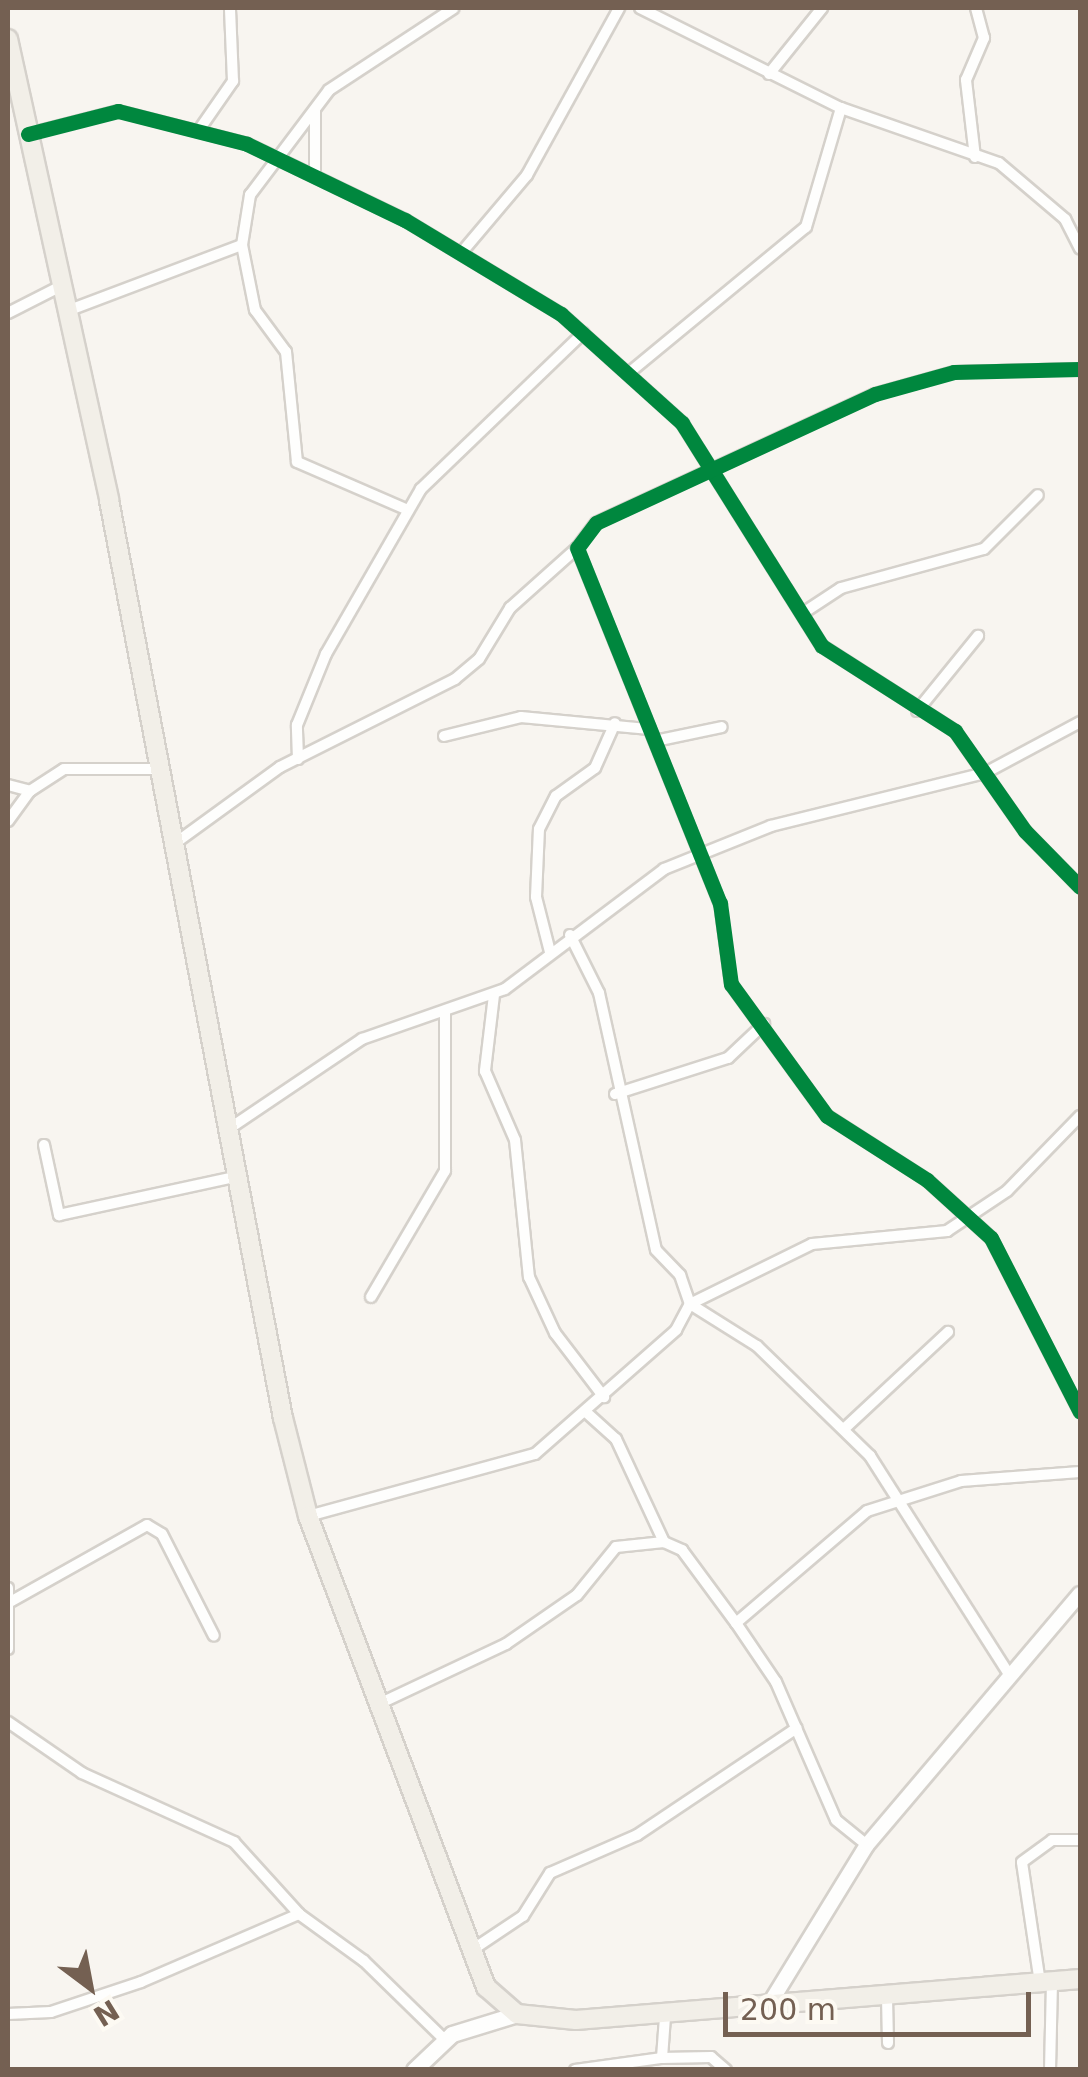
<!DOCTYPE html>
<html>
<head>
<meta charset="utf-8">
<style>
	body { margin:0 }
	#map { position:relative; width:1088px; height:2077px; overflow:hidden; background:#f8f5f0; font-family:"DejaVu Sans",sans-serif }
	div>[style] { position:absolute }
	.roads { filter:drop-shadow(2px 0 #d5d1cb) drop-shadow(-2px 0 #d5d1cb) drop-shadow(0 2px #d5d1cb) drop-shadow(0 -2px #d5d1cb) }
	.minor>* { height:10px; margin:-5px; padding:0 5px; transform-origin:5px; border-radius:5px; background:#fefefd }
	.tertiary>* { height:14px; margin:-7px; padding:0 7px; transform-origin:7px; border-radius:7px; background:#fefefd }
	.secondary>* { height:15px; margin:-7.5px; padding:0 7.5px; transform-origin:7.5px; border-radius:7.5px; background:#fefefd }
	.primary>* { height:18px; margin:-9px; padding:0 9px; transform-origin:9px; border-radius:9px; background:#f2efe8 }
	.cycleway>* { height:15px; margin:-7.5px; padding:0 7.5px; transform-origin:7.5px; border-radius:7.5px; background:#00873e }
	span { translate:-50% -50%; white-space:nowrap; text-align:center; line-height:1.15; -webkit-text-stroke:8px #fdfaf3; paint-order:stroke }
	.frame { position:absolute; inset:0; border:10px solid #746052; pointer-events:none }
	.north { position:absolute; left:40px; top:1937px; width:100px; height:100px; -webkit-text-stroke:8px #fdfaf3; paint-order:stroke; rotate:148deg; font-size:28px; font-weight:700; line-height:40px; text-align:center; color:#746052 }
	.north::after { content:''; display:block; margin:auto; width:35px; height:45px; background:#746052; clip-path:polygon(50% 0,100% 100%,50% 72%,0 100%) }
	.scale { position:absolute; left:723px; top:1992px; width:308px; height:45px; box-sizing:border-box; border:5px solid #746052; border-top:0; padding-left:12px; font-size:30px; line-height:35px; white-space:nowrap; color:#746052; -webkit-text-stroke:8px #fdfaf3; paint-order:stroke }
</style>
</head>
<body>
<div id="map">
	<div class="roads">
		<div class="minor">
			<i style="left:640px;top:8px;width:225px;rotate:26.5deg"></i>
			<i style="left:841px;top:108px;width:167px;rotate:19.2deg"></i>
			<i style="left:999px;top:163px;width:87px;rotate:40.3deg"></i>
			<i style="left:1065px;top:219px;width:33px;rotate:63deg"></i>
			<i style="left:769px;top:74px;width:85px;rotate:-51.2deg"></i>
			<i style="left:315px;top:110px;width:63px;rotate:90deg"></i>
			<i style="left:199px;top:130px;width:60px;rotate:-55.2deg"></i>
			<i style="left:233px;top:81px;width:73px;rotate:-92.4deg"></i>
			<i style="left:28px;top:134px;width:93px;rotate:-14.3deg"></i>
			<i style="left:118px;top:111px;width:133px;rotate:14.3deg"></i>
			<i style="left:247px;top:144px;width:175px;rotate:25.7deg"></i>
			<i style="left:405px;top:220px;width:182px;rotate:31.1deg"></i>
			<i style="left:561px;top:314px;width:163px;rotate:42deg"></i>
			<i style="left:682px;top:423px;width:263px;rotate:57.9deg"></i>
			<i style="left:822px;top:646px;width:158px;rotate:32.6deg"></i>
			<i style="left:955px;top:731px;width:122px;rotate:55deg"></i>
			<i style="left:1025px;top:831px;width:78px;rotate:45.5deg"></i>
			<i style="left:975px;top:157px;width:78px;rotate:-96.7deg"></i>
			<i style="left:966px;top:80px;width:46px;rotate:-66.8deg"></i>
			<i style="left:984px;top:38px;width:31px;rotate:-105deg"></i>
			<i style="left:462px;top:252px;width:101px;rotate:-49.8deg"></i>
			<i style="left:527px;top:175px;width:191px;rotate:-61.1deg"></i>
			<i style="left:67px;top:311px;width:187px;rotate:-20.7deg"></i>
			<i style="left:8px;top:313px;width:59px;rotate:-27deg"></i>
			<i style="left:1080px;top:369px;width:126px;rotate:178.6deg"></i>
			<i style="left:954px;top:372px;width:82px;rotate:164.4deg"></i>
			<i style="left:875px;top:394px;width:307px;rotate:155.2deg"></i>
			<i style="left:596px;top:523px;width:31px;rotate:127deg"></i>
			<i style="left:577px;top:548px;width:383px;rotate:68.1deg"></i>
			<i style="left:720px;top:903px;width:82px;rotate:82.3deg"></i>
			<i style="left:731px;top:984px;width:163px;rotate:54deg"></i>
			<i style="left:827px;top:1116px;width:119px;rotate:32.6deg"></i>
			<i style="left:927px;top:1180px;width:86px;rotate:42.2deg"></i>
			<i style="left:991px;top:1238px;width:195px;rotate:62.9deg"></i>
			<i style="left:630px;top:372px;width:228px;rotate:-39.5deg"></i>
			<i style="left:806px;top:227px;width:124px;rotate:-73.6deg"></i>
			<i style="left:408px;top:510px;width:121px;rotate:-156.6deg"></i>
			<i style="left:297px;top:462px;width:111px;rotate:-95.7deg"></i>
			<i style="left:286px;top:352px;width:52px;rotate:-126.4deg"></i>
			<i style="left:255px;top:310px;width:66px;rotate:-101.3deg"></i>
			<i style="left:242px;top:245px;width:51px;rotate:-80.9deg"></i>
			<i style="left:250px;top:195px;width:131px;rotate:-53deg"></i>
			<i style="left:329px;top:90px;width:149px;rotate:-33.3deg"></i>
			<i style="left:803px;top:613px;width:45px;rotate:-33.3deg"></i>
			<i style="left:841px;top:588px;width:148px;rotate:-15.3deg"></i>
			<i style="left:984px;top:549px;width:76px;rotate:-45deg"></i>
			<i style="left:917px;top:711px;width:97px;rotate:-50.9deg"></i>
			<i style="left:444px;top:736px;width:79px;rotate:-13.9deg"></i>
			<i style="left:521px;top:717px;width:129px;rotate:5.4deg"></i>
			<i style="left:655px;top:741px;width:68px;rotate:-11.8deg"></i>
			<i style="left:298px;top:759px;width:34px;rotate:-92deg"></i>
			<i style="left:297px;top:725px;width:77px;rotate:-67.8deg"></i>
			<i style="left:326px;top:654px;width:190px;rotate:-60.1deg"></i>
			<i style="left:421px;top:489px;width:225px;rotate:-43.9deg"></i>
			<i style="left:8px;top:785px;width:23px;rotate:15deg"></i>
			<i style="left:8px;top:821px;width:37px;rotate:-54deg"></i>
			<i style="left:30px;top:791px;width:40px;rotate:-32.9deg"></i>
			<i style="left:64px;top:769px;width:96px"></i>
			<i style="left:174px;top:844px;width:131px;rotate:-36deg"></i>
			<i style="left:280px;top:767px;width:196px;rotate:-26.7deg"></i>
			<i style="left:455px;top:679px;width:31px;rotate:-40deg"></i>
			<i style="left:479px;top:659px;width:60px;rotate:-58.7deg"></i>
			<i style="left:510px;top:608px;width:90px;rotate:-41.8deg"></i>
			<i style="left:570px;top:935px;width:65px;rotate:63.4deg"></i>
			<i style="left:599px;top:993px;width:263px;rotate:77.5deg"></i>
			<i style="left:656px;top:1250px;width:35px;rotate:46deg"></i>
			<i style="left:680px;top:1275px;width:31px;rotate:71deg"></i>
			<i style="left:690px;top:1304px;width:79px;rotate:32.1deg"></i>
			<i style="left:757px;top:1346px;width:158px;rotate:44.2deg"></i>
			<i style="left:870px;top:1456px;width:261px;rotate:57.5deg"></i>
			<i style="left:550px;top:952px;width:57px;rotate:-104.3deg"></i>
			<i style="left:536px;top:897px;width:68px;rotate:-87.5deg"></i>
			<i style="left:539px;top:829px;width:37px;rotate:-63deg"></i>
			<i style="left:556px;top:796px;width:48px;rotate:-35.7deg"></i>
			<i style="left:595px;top:768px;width:49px;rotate:-66deg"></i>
			<i style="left:494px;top:995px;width:77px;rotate:96.8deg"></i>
			<i style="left:485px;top:1071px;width:75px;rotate:66.5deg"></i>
			<i style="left:515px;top:1140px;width:138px;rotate:84.2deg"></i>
			<i style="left:529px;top:1277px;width:62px;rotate:65.1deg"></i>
			<i style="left:555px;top:1333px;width:81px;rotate:52.6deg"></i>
			<i style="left:615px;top:1094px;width:119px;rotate:-17.7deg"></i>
			<i style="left:728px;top:1058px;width:50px;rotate:-43.4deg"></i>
			<i style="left:227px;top:1130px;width:163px;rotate:-34deg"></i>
			<i style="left:362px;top:1039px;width:151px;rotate:-19.3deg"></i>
			<i style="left:505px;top:989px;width:199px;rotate:-37deg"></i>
			<i style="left:664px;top:869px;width:115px;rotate:-21.9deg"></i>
			<i style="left:771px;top:826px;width:220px;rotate:-13.9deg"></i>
			<i style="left:985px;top:773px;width:108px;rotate:-28.2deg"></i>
			<i style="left:44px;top:1145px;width:72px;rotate:77.9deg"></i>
			<i style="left:59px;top:1215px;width:180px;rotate:-12.2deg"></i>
			<i style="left:371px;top:1297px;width:146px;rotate:-59.6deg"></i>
			<i style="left:445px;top:1171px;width:159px;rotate:-90deg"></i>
			<i style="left:587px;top:1413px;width:39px;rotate:42deg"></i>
			<i style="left:616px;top:1439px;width:114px;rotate:65deg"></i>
			<i style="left:664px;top:1542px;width:20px;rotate:24deg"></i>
			<i style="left:682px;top:1550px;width:91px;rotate:53.5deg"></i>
			<i style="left:736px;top:1623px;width:172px;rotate:-40.5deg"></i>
			<i style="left:867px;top:1511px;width:99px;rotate:-17.7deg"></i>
			<i style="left:961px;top:1481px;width:119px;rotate:-4.3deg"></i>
			<i style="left:845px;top:1428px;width:141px;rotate:-43deg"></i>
			<i style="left:308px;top:1516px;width:235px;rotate:-15.3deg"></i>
			<i style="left:535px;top:1454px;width:188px;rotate:-41.3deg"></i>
			<i style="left:676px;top:1330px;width:30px;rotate:-62deg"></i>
			<i style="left:690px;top:1304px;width:136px;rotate:-26.2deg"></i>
			<i style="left:812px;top:1244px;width:136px;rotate:-5.5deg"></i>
			<i style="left:947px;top:1231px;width:72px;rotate:-33.7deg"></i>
			<i style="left:1007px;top:1191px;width:105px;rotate:-45.8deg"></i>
			<i style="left:8px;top:1588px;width:61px;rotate:90deg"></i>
			<i style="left:10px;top:1602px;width:157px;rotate:-29.3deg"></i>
			<i style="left:147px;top:1525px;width:17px;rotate:31deg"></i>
			<i style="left:162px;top:1534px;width:114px;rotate:63deg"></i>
			<i style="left:736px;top:1623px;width:71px;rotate:55.9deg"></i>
			<i style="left:776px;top:1682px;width:150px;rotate:66.5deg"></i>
			<i style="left:836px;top:1820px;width:40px;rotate:39deg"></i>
			<i style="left:383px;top:1702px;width:136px;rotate:-25.2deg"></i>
			<i style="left:506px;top:1644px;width:86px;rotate:-34.6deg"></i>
			<i style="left:577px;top:1595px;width:62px;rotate:-50.9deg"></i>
			<i style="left:616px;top:1547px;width:48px;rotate:-5.9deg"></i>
			<i style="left:8px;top:1722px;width:90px;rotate:34.6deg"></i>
			<i style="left:82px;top:1773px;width:167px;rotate:24.4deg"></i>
			<i style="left:234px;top:1842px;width:97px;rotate:47.9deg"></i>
			<i style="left:299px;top:1914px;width:80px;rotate:35.9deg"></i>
			<i style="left:364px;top:1961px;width:112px;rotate:44.3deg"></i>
			<i style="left:469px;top:1952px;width:65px;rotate:-33.7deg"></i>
			<i style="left:523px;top:1916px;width:51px;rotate:-57.9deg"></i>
			<i style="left:550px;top:1873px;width:95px;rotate:-23.6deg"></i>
			<i style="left:637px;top:1835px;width:192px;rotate:-33.8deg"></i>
			<i style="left:1040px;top:1983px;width:122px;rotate:-98.5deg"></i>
			<i style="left:1022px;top:1862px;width:37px;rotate:-36deg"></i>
			<i style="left:1052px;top:1840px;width:28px"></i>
			<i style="left:887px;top:1998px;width:45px;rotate:88.7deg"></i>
			<i style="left:8px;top:2014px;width:43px;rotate:-2.7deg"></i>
			<i style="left:51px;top:2012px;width:95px;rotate:-18.4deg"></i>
			<i style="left:141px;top:1982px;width:172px;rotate:-23.3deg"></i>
			<i style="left:665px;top:2017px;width:41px;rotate:94.2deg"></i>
			<i style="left:662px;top:2058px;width:49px;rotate:-1.2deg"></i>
			<i style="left:711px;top:2057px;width:20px;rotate:41deg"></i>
			<i style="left:575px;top:2070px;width:88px;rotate:-7.9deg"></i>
			<i style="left:1050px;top:2070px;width:87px;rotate:-88.7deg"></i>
		</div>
		<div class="tertiary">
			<i style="left:767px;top:2008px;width:191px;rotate:-58.5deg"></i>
			<i style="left:867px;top:1845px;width:329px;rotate:-49.7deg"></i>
		</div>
		<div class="secondary">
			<i style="left:414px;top:2070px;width:52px;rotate:-43.5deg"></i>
			<i style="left:452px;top:2034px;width:68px;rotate:-17.1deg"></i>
		</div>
		<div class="primary">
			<i style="left:8px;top:39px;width:472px;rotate:77.6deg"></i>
			<i style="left:109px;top:500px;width:934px;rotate:79.27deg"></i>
			<i style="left:283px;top:1418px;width:101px;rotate:75.7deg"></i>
			<i style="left:308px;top:1516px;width:504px;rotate:69.3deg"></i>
			<i style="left:486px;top:1987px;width:41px;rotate:41.1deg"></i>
			<i style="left:517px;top:2014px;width:59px;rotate:5.8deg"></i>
			<i style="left:576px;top:2020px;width:506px;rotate:-4.65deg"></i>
		</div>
	</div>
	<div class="cycleway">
		<i style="left:28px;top:134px;width:93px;rotate:-14.3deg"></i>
		<i style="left:118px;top:111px;width:133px;rotate:14.3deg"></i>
		<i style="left:247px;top:144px;width:175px;rotate:25.7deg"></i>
		<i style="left:405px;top:220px;width:182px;rotate:31.1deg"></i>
		<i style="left:561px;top:314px;width:163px;rotate:42deg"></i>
		<i style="left:682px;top:423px;width:263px;rotate:57.9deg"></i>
		<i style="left:822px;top:646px;width:158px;rotate:32.6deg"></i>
		<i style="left:955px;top:731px;width:122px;rotate:55deg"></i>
		<i style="left:1025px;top:831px;width:78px;rotate:45.5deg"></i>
		<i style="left:1080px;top:369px;width:126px;rotate:178.6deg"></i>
		<i style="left:954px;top:372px;width:82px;rotate:164.4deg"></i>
		<i style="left:875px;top:394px;width:307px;rotate:155.2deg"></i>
		<i style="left:596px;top:523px;width:31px;rotate:127deg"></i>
		<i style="left:577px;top:548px;width:383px;rotate:68.1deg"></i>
		<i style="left:720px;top:903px;width:82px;rotate:82.3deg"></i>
		<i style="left:731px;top:984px;width:163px;rotate:54deg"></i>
		<i style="left:827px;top:1116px;width:119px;rotate:32.6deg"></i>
		<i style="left:927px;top:1180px;width:86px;rotate:42.2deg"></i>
		<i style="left:991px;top:1238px;width:195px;rotate:62.9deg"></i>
	</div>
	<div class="frame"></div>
	<div class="north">N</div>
	<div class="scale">200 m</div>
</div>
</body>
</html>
